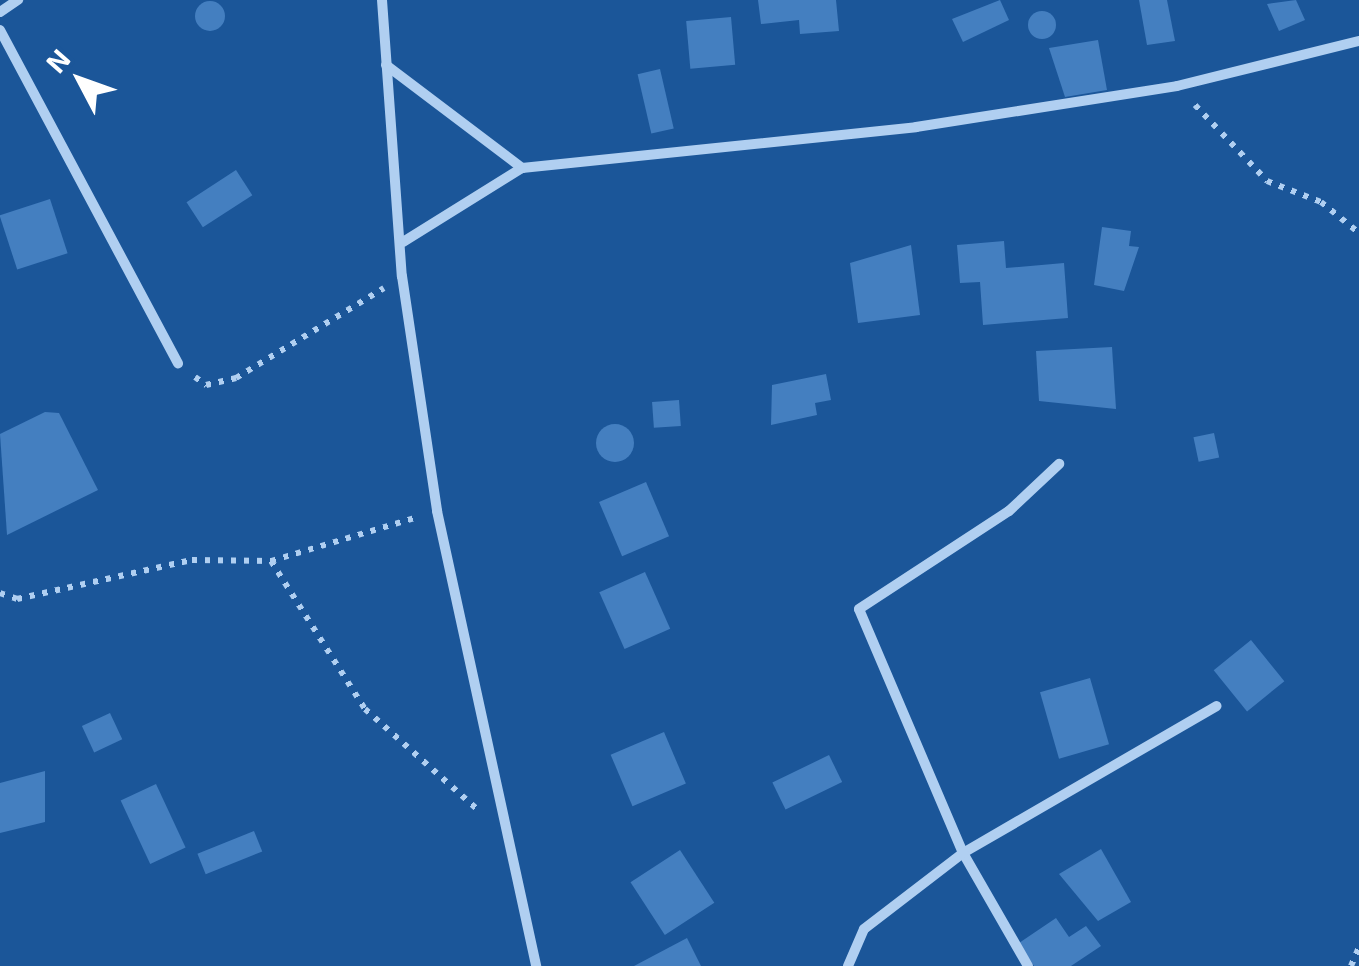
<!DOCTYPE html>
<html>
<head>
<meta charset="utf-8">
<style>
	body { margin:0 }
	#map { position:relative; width:1359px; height:966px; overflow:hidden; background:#1b5699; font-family:"Exo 2",sans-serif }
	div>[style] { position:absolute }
	.building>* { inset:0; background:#447fc0; transform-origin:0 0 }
	.round { border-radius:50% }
	.path>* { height:6px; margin-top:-3px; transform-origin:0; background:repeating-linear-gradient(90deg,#b0cff1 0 5px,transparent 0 13px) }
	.minor>* { height:10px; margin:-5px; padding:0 5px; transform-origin:5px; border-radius:5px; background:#b0cff1 }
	span { translate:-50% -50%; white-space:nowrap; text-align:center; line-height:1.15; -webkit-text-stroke:8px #1b5699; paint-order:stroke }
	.north { position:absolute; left:30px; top:30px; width:100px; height:100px; -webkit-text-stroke:8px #1b5699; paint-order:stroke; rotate:311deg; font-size:28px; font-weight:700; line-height:40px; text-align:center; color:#fff }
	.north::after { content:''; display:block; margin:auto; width:35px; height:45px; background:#fff; clip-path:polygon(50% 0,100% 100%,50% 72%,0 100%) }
</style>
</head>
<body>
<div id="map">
	<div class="building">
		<i style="clip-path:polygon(758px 0,836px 0,839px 31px,800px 34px,799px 20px,761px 24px)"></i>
		<i style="clip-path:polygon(1000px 0,1009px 20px,963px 42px,952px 19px)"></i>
		<i style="clip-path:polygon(1139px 0,1167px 0,1175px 41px,1147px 45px)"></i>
		<i style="clip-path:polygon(1296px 0,1305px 20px,1279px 31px,1267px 4px)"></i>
		<i class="round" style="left:195px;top:1px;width:30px;height:30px"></i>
		<i class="round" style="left:1028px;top:11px;width:28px;height:28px"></i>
		<i style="left:731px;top:17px;width:48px;height:45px;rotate:85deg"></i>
		<i style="clip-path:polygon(1098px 40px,1107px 90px,1065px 97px,1049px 48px)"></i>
		<i style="left:660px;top:69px;width:61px;height:23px;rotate:77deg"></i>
		<i style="left:236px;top:170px;width:30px;height:59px;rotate:57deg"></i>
		<i style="left:50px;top:199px;width:57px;height:53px;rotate:72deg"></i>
		<i style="clip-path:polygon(1102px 227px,1131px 231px,1129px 246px,1139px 247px,1124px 291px,1094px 285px)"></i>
		<i style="clip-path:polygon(1004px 241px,1006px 268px,1064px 263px,1068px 318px,983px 325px,980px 282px,960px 283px,957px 245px)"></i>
		<i style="clip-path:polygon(911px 245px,920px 315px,858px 323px,850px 263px)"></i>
		<i style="clip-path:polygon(1112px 347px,1116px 409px,1039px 401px,1036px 351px)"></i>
		<i style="clip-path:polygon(826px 374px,831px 400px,815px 403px,817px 415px,771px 425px,772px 385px)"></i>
		<i style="left:679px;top:400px;width:26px;height:27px;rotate:86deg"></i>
		<i style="clip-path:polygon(45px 412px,59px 413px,98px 490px,7px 535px,0 434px)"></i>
		<i class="round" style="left:596px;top:424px;width:38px;height:38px"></i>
		<i style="left:1214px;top:433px;width:25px;height:21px;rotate:78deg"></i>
		<i style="left:646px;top:482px;width:59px;height:51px;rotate:67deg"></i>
		<i style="left:645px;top:572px;width:62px;height:50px;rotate:66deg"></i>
		<i style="left:1251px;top:640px;width:53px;height:48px;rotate:51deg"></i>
		<i style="left:1090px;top:678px;width:69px;height:52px;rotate:74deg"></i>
		<i style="left:110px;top:713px;width:29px;height:31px;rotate:65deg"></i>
		<i style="left:664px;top:732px;width:56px;height:58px;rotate:67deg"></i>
		<i style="left:829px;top:755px;width:30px;height:63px;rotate:64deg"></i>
		<i style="clip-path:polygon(45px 771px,45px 822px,0 833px,0 783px)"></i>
		<i style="left:156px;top:784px;width:70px;height:39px;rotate:65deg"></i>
		<i style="left:254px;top:831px;width:22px;height:61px;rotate:68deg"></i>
		<i style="clip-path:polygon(1101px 849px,1131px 902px,1098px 921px,1059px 874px)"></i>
		<i style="left:680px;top:850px;width:63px;height:59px;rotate:57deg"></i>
		<i style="clip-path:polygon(1056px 918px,1069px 937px,1086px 926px,1101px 946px,1071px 966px,1034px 966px,1019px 943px)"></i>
		<i style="clip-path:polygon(687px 938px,701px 966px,634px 966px)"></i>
	</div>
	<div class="path">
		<i style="left:1195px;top:105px;width:105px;rotate:46.5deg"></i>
		<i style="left:1267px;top:181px;width:58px;rotate:21.3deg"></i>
		<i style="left:1321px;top:202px;width:49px;rotate:39.2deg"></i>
		<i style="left:195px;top:377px;width:14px;rotate:36deg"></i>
		<i style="left:206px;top:385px;width:31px;rotate:-13deg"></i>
		<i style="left:236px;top:378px;width:173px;rotate:-31.3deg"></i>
		<i style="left:271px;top:561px;width:153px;rotate:-16.7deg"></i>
		<i style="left:0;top:593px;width:18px;rotate:19deg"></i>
		<i style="left:17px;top:599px;width:179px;rotate:-12.6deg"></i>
		<i style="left:192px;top:560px;width:79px;rotate:0.7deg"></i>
		<i style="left:271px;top:561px;width:175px;rotate:57.6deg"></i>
		<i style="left:365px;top:709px;width:152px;rotate:41.8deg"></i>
		<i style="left:1351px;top:966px;width:21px;rotate:-67deg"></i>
	</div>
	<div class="minor">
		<i style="left:382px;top:0;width:277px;rotate:85.9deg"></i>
		<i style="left:402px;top:276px;width:238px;rotate:81.5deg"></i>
		<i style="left:437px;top:511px;width:466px;rotate:77.7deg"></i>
		<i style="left:0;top:12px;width:22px;rotate:-34deg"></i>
		<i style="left:0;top:30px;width:378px;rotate:61.9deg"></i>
		<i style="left:386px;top:65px;width:171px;rotate:37.1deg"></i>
		<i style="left:403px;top:242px;width:140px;rotate:-31.9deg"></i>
		<i style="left:522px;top:168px;width:396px;rotate:-5.9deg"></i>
		<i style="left:916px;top:127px;width:264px;rotate:-8.9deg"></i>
		<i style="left:1177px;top:86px;width:187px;rotate:-13.9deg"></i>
		<i style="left:848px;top:966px;width:40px;rotate:-66.6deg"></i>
		<i style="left:864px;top:929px;width:125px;rotate:-37.5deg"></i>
		<i style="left:963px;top:853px;width:293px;rotate:-30.1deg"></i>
		<i style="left:1028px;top:966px;width:130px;rotate:-119.9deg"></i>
		<i style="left:963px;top:853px;width:265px;rotate:-113.1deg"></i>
		<i style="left:859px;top:609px;width:179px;rotate:-33.2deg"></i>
		<i style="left:1009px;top:511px;width:69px;rotate:-43.2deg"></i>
	</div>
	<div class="north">N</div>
</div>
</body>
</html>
